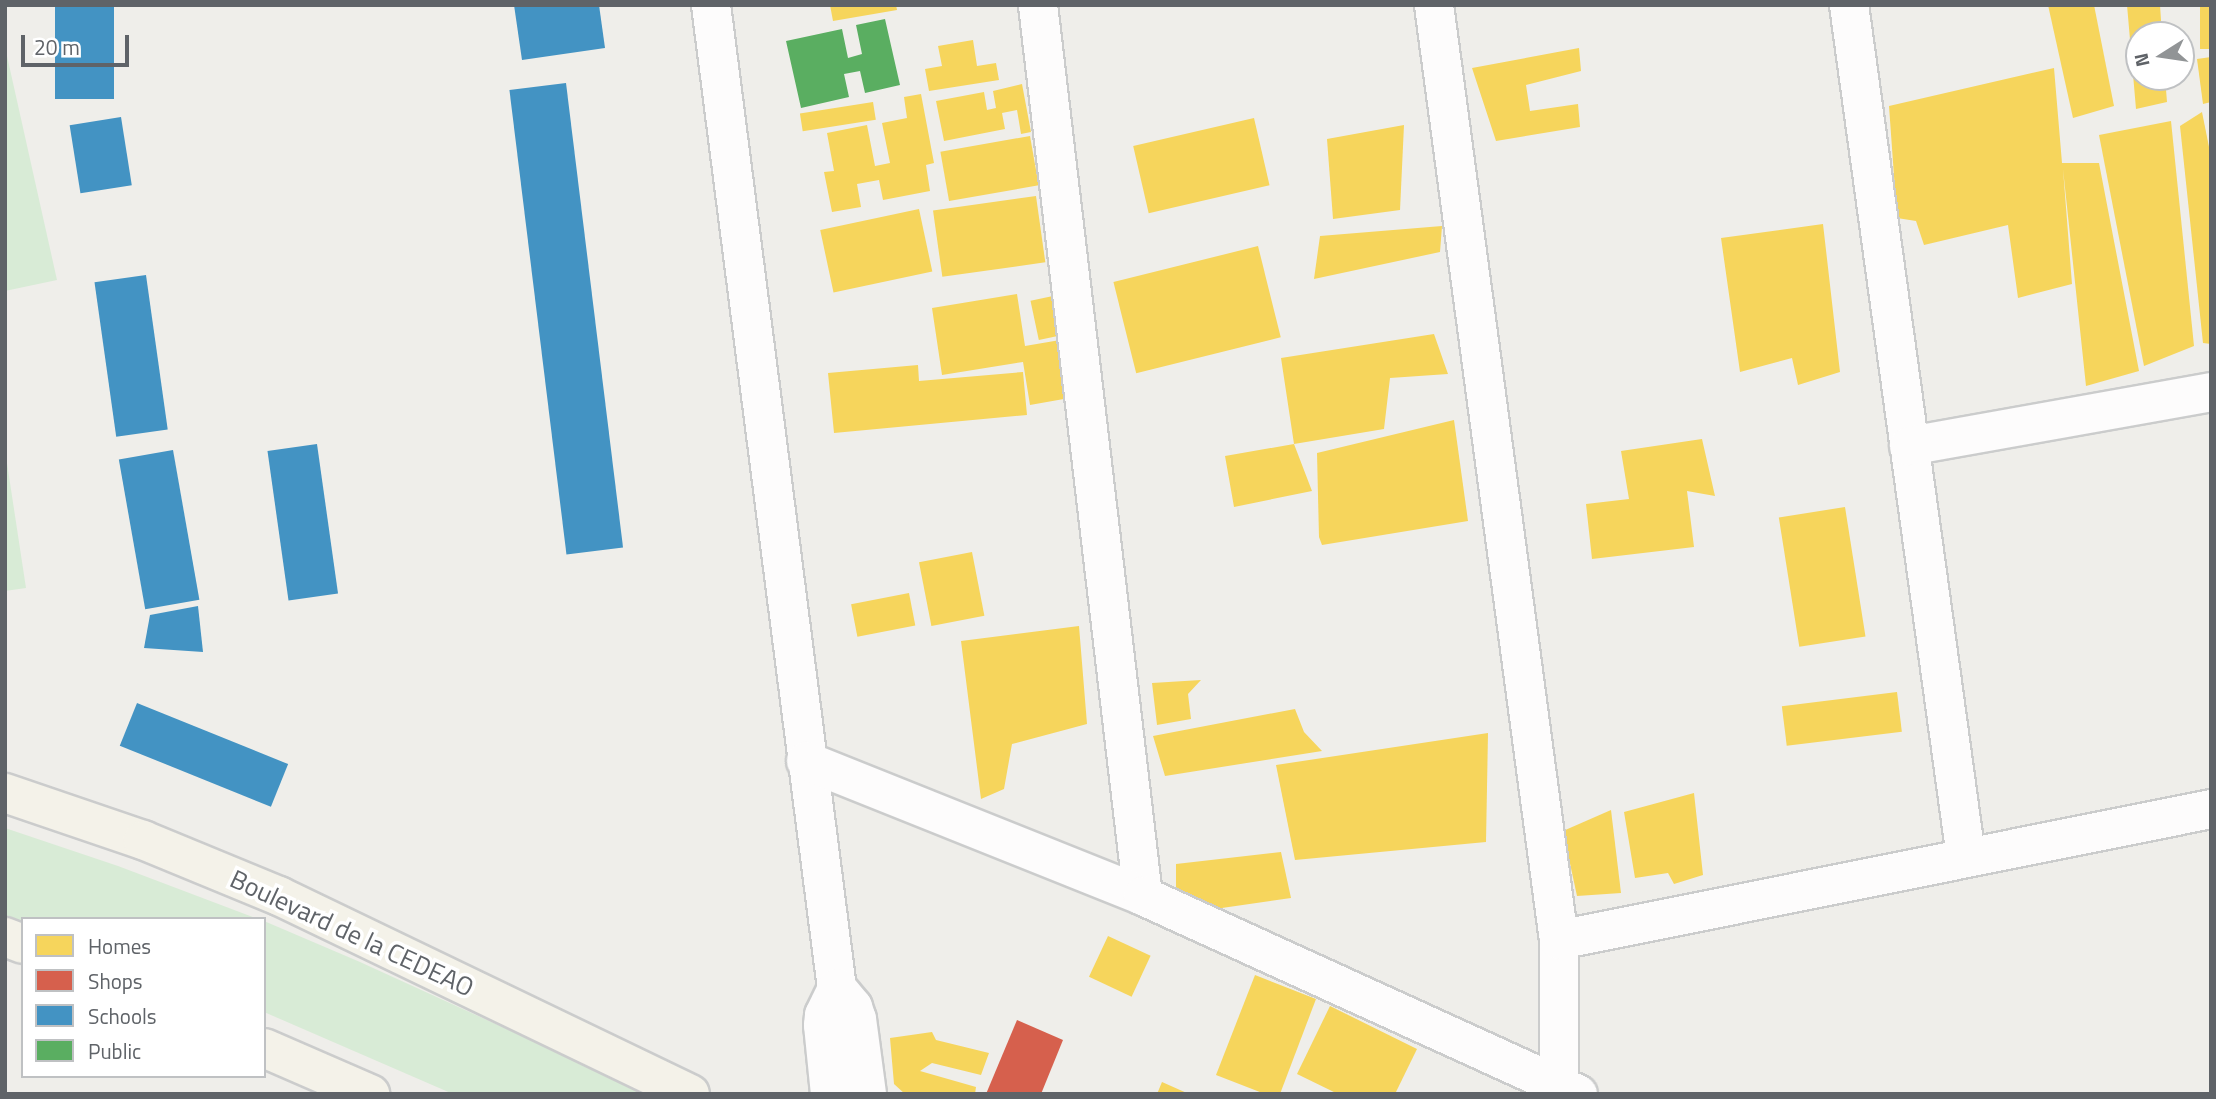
<!DOCTYPE html>
<html>
<head>
<meta charset="utf-8">
<style>
	body { margin:0 }
	#map { position:relative; width:2216px; height:1099px; overflow:hidden; background:#efeeea; font-family:"Titillium Web",sans-serif }
	div>[style] { position:absolute }
	.green>* { inset:0; background:#d8ebd6 }
	.homes>* { inset:0; background:#f6d55c; transform-origin:0 0 }
	.shops>* { inset:0; background:#d6604d }
	.schools>* { inset:0; background:#4393c3; transform-origin:0 0 }
	.public>* { inset:0; background:#5aae61 }
	.roads { filter:drop-shadow(2px 0 #cbcccc) drop-shadow(-2px 0 #cbcccc) drop-shadow(0 2px #cbcccc) drop-shadow(0 -2px #cbcccc) }
	.minor>* { height:38px; margin:-19px; padding:0 19px; transform-origin:19px; border-radius:19px; background:#fdfcfc }
	.primary>* { height:38px; margin:-19px; padding:0 19px; transform-origin:19px; border-radius:19px; background:#f4f2e9 }
	span { translate:-50% -50%; white-space:nowrap; text-align:center; line-height:1.15; -webkit-text-stroke:7px #fff; paint-order:stroke }
	.street-label { font-size:26px; color:#5f6368 }
	.frame { position:absolute; inset:0; border:7px solid #5f6368; pointer-events:none }
	.legend { position:absolute; left:21px; top:917px; width:245px; height:161px; box-sizing:border-box; background:#fff; border:2px solid #bfc1c3; margin:0; padding:9px 12px; list-style:none; font-size:21px; color:#5f6368 }
	.legend li { display:flex; align-items:center; gap:14px; height:35px }
	.legend b { width:35px; border:2px solid #bfc1c3 }
	.north { position:absolute; left:2125px; top:21px; width:70px; height:70px; box-sizing:border-box; background:#fff; border:2px solid #bfc1c3; border-radius:50%; rotate:258deg; font-size:19px; font-weight:700; line-height:28px; text-align:center; color:#5f6368 }
	.north::after { content:''; display:block; margin:auto; width:24px; height:32px; background:#919496; clip-path:polygon(50% 0,100% 100%,50% 72%,0 100%) }
	.scale { position:absolute; left:21px; top:35px; width:108px; height:32px; box-sizing:border-box; border:4px solid #5f6368; border-top:0; padding-left:9px; font-size:21px; line-height:24px; white-space:nowrap; color:#5f6368; -webkit-text-stroke:5px #fff; paint-order:stroke }
</style>
</head>
<body>
<div id="map">
	<div class="green">
		<i style="clip-path:polygon(5px 47px,57px 280px,5px 291px)"></i>
		<i style="clip-path:polygon(5px 450px,26px 588px,5px 591px)"></i>
		<i style="clip-path:polygon(5px 828px,118px 866px,258px 919px,23px 921px,5px 915px)"></i>
		<i style="clip-path:polygon(264px 921px,360px 962px,649px 1094px,453px 1094px,264px 1012px)"></i>
	</div>
	<div class="homes">
		<i style="clip-path:polygon(830px 5px,896px 5px,897px 10px,833px 21px)"></i>
		<i style="clip-path:polygon(2048px 5px,2094px 5px,2114px 106px,2073px 118px)"></i>
		<i style="clip-path:polygon(2127px 5px,2160px 5px,2162px 35px,2139px 35px,2139px 77px,2165px 77px,2167px 102px,2136px 109px)"></i>
		<i style="left:2200px;top:5px;width:11px;height:44px"></i>
		<i style="clip-path:polygon(973px 40px,977px 66px,996px 63px,999px 80px,929px 91px,925px 69px,942px 66px,938px 46px)"></i>
		<i style="clip-path:polygon(1579px 48px,1581px 71px,1526px 85px,1530px 111px,1578px 104px,1580px 127px,1496px 141px,1472px 68px)"></i>
		<i style="clip-path:polygon(2211px 57px,2211px 102px,2203px 104px,2197px 59px)"></i>
		<i style="clip-path:polygon(2054px 68px,2062px 163px,2099px 163px,2139px 371px,2086px 386px,2063px 169px,2072px 284px,2018px 298px,2008px 225px,1924px 245px,1916px 221px,1897px 218px,1889px 106px)"></i>
		<i style="clip-path:polygon(1022px 84px,1031px 132px,1021px 134px,1017px 110px,1002px 113px,1005px 129px,944px 141px,936px 101px,984px 92px,987px 110px,996px 108px,993px 91px)"></i>
		<i style="clip-path:polygon(921px 94px,934px 163px,926px 165px,930px 191px,883px 200px,879px 180px,857px 184px,861px 207px,832px 212px,824px 172px,834px 171px,827px 133px,867px 125px,875px 166px,890px 163px,882px 123px,907px 118px,904px 97px)"></i>
		<i style="left:873px;top:102px;width:18px;height:74px;rotate:81deg"></i>
		<i style="clip-path:polygon(2202px 112px,2211px 157px,2211px 344px,2203px 343px,2180px 126px)"></i>
		<i style="left:1254px;top:118px;width:69px;height:124px;rotate:77deg"></i>
		<i style="clip-path:polygon(2171px 121px,2194px 346px,2144px 366px,2099px 135px)"></i>
		<i style="clip-path:polygon(1404px 125px,1400px 210px,1333px 219px,1327px 139px)"></i>
		<i style="left:1030px;top:136px;width:50px;height:91px;rotate:80deg"></i>
		<i style="left:1036px;top:196px;width:67px;height:104px;rotate:82deg"></i>
		<i style="left:919px;top:209px;width:64px;height:101px;rotate:78deg"></i>
		<i style="clip-path:polygon(1823px 224px,1840px 372px,1798px 385px,1792px 358px,1740px 372px,1721px 238px)"></i>
		<i style="clip-path:polygon(1442px 226px,1440px 252px,1314px 279px,1320px 236px)"></i>
		<i style="left:1258px;top:246px;width:94px;height:149px;rotate:76deg"></i>
		<i style="clip-path:polygon(1017px 294px,1025px 346px,1066px 339px,1075px 397px,1030px 405px,1023px 362px,942px 375px,932px 308px)"></i>
		<i style="left:1053px;top:296px;width:40px;height:23px;rotate:78deg"></i>
		<i style="clip-path:polygon(1434px 334px,1448px 374px,1390px 378px,1384px 429px,1294px 444px,1312px 491px,1234px 507px,1225px 456px,1294px 444px,1281px 358px)"></i>
		<i style="clip-path:polygon(918px 365px,919px 381px,1023px 372px,1027px 415px,834px 433px,828px 373px)"></i>
		<i style="clip-path:polygon(1454px 420px,1468px 521px,1322px 545px,1319px 537px,1317px 453px)"></i>
		<i style="clip-path:polygon(1702px 439px,1715px 496px,1687px 491px,1694px 547px,1592px 559px,1586px 504px,1629px 499px,1621px 451px)"></i>
		<i style="left:1845px;top:507px;width:131px;height:67px;rotate:81deg"></i>
		<i style="left:972px;top:552px;width:65px;height:54px;rotate:79deg"></i>
		<i style="left:909px;top:593px;width:33px;height:59px;rotate:79deg"></i>
		<i style="clip-path:polygon(1079px 626px,1087px 724px,1012px 744px,1004px 789px,981px 799px,961px 641px)"></i>
		<i style="clip-path:polygon(1201px 680px,1188px 694px,1191px 719px,1157px 725px,1152px 683px)"></i>
		<i style="left:1897px;top:692px;width:40px;height:116px;rotate:83deg"></i>
		<i style="clip-path:polygon(1295px 709px,1304px 732px,1322px 751px,1165px 776px,1153px 736px)"></i>
		<i style="clip-path:polygon(1488px 733px,1486px 842px,1295px 860px,1276px 765px)"></i>
		<i style="clip-path:polygon(1694px 793px,1703px 875px,1674px 884px,1668px 873px,1635px 878px,1624px 812px)"></i>
		<i style="clip-path:polygon(1611px 810px,1621px 893px,1577px 896px,1563px 831px)"></i>
		<i style="clip-path:polygon(1281px 852px,1291px 898px,1208px 910px,1176px 887px,1176px 864px)"></i>
		<i style="left:1108px;top:936px;width:47px;height:45px;rotate:25deg"></i>
		<i style="clip-path:polygon(1255px 975px,1316px 999px,1280px 1094px,1265px 1094px,1216px 1075px)"></i>
		<i style="clip-path:polygon(1330px 1006px,1417px 1049px,1395px 1094px,1338px 1094px,1297px 1074px)"></i>
		<i style="clip-path:polygon(932px 1032px,936px 1040px,989px 1053px,981px 1075px,932px 1063px,920px 1071px,976px 1087px,975px 1094px,905px 1094px,894px 1084px,890px 1038px)"></i>
		<i style="clip-path:polygon(1162px 1082px,1189px 1094px,1157px 1094px)"></i>
	</div>
	<div class="shops">
		<i style="clip-path:polygon(1017px 1020px,1063px 1040px,1041px 1094px,986px 1094px)"></i>
	</div>
	<div class="schools">
		<i style="left:55px;top:5px;width:59px;height:94px"></i>
		<i style="clip-path:polygon(514px 5px,599px 5px,605px 48px,522px 60px)"></i>
		<i style="left:566px;top:83px;width:468px;height:57px;rotate:83deg"></i>
		<i style="left:121px;top:117px;width:69px;height:52px;rotate:81deg"></i>
		<i style="left:146px;top:275px;width:156px;height:52px;rotate:82deg"></i>
		<i style="left:317px;top:444px;width:151px;height:50px;rotate:82deg"></i>
		<i style="left:173px;top:450px;width:152px;height:55px;rotate:80deg"></i>
		<i style="clip-path:polygon(198px 606px,203px 652px,144px 648px,150px 615px)"></i>
		<i style="left:137px;top:703px;width:163px;height:46px;rotate:22deg"></i>
	</div>
	<div class="public">
		<i style="clip-path:polygon(885px 19px,900px 85px,865px 93px,860px 71px,844px 74px,849px 97px,801px 108px,786px 41px,842px 29px,848px 58px,862px 54px,856px 25px)"></i>
	</div>
	<div class="roads">
		<div class="minor">
			<i style="left:711px;top:5px;width:991px;rotate:82.7deg"></i>
			<i style="left:837px;top:988px;width:25px;rotate:50deg"></i>
			<i style="left:853px;top:1007px;width:13px;rotate:72deg"></i>
			<i style="left:857px;top:1019px;width:76px;rotate:82.4deg"></i>
			<i style="left:1038px;top:5px;width:897px;rotate:83.28deg"></i>
			<i style="left:1434px;top:5px;width:943px;rotate:82.39deg"></i>
			<i style="left:1559px;top:940px;width:147px;rotate:90deg"></i>
			<i style="left:1849px;top:5px;width:860px;rotate:82.18deg"></i>
			<i style="left:1909px;top:446px;width:307px;rotate:-10.1deg"></i>
			<i style="left:806px;top:761px;width:363px;rotate:21.8deg"></i>
			<i style="left:1143px;top:896px;width:478px;rotate:24.5deg"></i>
			<i style="left:1559px;top:940px;width:665px;rotate:-11.36deg"></i>
			<i style="left:830px;top:1094px;width:69px;rotate:-95.8deg"></i>
			<i style="left:823px;top:1025px;width:10px;rotate:-84deg"></i>
			<i style="left:824px;top:1015px;width:30px;rotate:-64deg"></i>
		</div>
		<div class="primary">
			<i style="left:5px;top:793px;width:146px;rotate:18.8deg"></i>
			<i style="left:143px;top:840px;width:147px;rotate:22.4deg"></i>
			<i style="left:279px;top:896px;width:456px;rotate:25.7deg"></i>
			<i style="left:5px;top:937px;width:19px;rotate:21deg"></i>
			<i style="left:264px;top:1048px;width:116px;rotate:23.5deg"></i>
		</div>
	</div>
	<div class="street-label">
		<span style="left:352px;top:933px;rotate:25deg">Boulevard de la CEDEAO</span>
	</div>
	<div class="frame"></div>
	<ul class="legend">
	<li><b style="height:19px;background:#f6d55c"></b>Homes</li>
	<li><b style="height:19px;background:#d6604d"></b>Shops</li>
	<li><b style="height:19px;background:#4393c3"></b>Schools</li>
	<li><b style="height:19px;background:#5aae61"></b>Public</li>
	</ul>
	<div class="north">N</div>
	<div class="scale">20 m</div>
</div>
</body>
</html>
